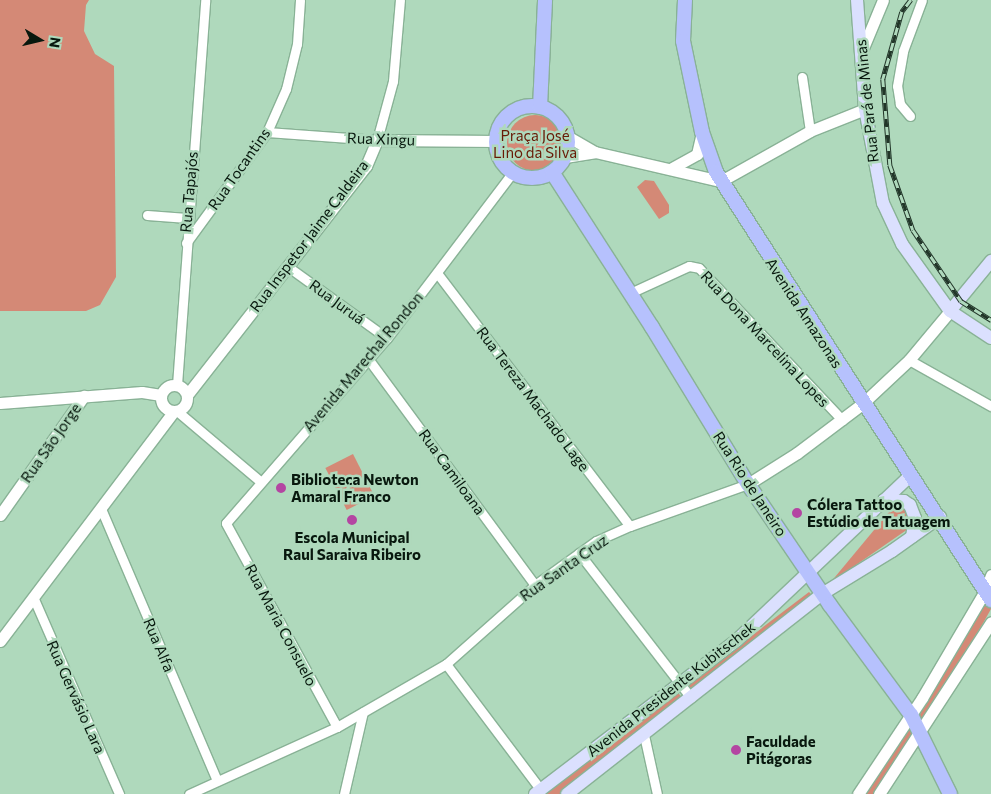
<!DOCTYPE html>
<html>
<head>
<meta charset="utf-8">
<style>
	body { margin:0 }
	#map { position:relative; width:991px; height:794px; overflow:hidden; background:#afd9bc; font-family:Commissioner,sans-serif }
	div>[style] { position:absolute }
	.green>* { inset:0; background:#d48976; transform-origin:0 0 }
	.round { border-radius:50% }
	.roads { filter:drop-shadow(1px 0 #89b296) drop-shadow(-1px 0 #89b296) drop-shadow(0 1px #89b296) drop-shadow(0 -1px #89b296) }
	.minor>* { height:9px; margin:-4.5px; padding:0 4.5px; transform-origin:4.5px; border-radius:4.5px; background:#fff }
	.tertiary>* { height:11px; margin:-5.5px; padding:0 5.5px; transform-origin:5.5px; border-radius:5.5px; background:#fff }
	.tertiary>.ring { margin:-5.5px; padding:0; box-sizing:content-box; background:none; border:11px solid #fff; border-radius:50% }
	.secondary>* { height:12px; margin:-6px; padding:0 6px; transform-origin:6px; border-radius:6px; background:#dbe0fe }
	.primary>* { height:14px; margin:-7px; padding:0 7px; transform-origin:7px; border-radius:7px; background:#b6c1fd }
	.primary>.ring { margin:-7px; padding:0; box-sizing:content-box; background:none; border:14px solid #b6c1fd; border-radius:50% }
	.rail>* { height:4.5px; margin-top:-2.25px; transform-origin:0; background:repeating-linear-gradient(90deg,#afd9bc 0 8px,#223629 0 16px); box-sizing:border-box; border-block:1px solid #223629 }
	.dots>* { width:14px; height:14px; translate:-50% -50%; box-sizing:border-box; border:2px solid #afd9bc; border-radius:50% }
	span { translate:-50% -50%; white-space:nowrap; text-align:center; line-height:1.15; -webkit-text-stroke:5px #afd9bc; paint-order:stroke }
	.street-label { font-size:15px; color:#08180e }
	.park-label { font-size:15px; color:#681a06 }
	.poi-label { font-size:15px; color:#08180e; font-weight:700 }
	.left { translate:0 -50%; text-align:left }
	.north { position:absolute; left:15px; top:15px; width:50px; height:50px; -webkit-text-stroke:4px #afd9bc; paint-order:stroke; rotate:99deg; font-size:14px; font-weight:700; line-height:20px; text-align:center; color:#08180e }
	.north::after { content:''; display:block; margin:auto; width:18px; height:22px; background:#08180e; clip-path:polygon(50% 0,100% 100%,50% 72%,0 100%) }
</style>
</head>
<body>
<div id="map">
	<div class="green">
		<i style="clip-path:polygon(0 0,89px 0,86px 5px,84px 31px,95px 54px,114px 66px,116px 277px,100px 305px,86px 311px,0 311px)"></i>
		<i class="round" style="left:507px;top:115px;width:56px;height:56px"></i>
		<i style="clip-path:polygon(645px 180px,654px 181px,669px 205px,669px 213px,659px 219px,637px 187px)"></i>
		<i style="left:353px;top:454px;width:47px;height:31px;rotate:63deg"></i>
		<i style="clip-path:polygon(899px 504px,912px 516px,908px 529px,830px 583px,894px 506px)"></i>
		<i style="clip-path:polygon(991px 586px,991px 609px,982px 625px,874px 794px,866px 794px,926px 705px)"></i>
		<i style="clip-path:polygon(809px 592px,813px 596px,692px 691px,688px 684px)"></i>
		<i style="clip-path:polygon(676px 690px,683px 699px,560px 794px,544px 794px)"></i>
	</div>
	<div class="roads">
		<div class="minor">
			<i style="left:802px;top:77px;width:55px;rotate:81.6deg"></i>
			<i style="left:910px;top:116px;width:16px;rotate:-130deg"></i>
			<i style="left:900px;top:104px;width:18px;rotate:-99deg"></i>
			<i style="left:897px;top:86px;width:36px;rotate:-80deg"></i>
			<i style="left:903px;top:51px;width:54px;rotate:-69.6deg"></i>
			<i style="left:267px;top:132px;width:110px;rotate:4.2deg"></i>
			<i style="left:377px;top:140px;width:61px;rotate:-74.8deg"></i>
			<i style="left:393px;top:81px;width:81px;rotate:-85.1deg"></i>
			<i style="left:147px;top:215px;width:40px;rotate:4.3deg"></i>
			<i style="left:186px;top:243px;width:137px;rotate:-53.9deg"></i>
			<i style="left:267px;top:132px;width:47px;rotate:-66.2deg"></i>
			<i style="left:286px;top:89px;width:46px;rotate:-76.3deg"></i>
			<i style="left:297px;top:44px;width:44px;rotate:-86.1deg"></i>
			<i style="left:287px;top:266px;width:123px;rotate:35.8deg"></i>
			<i style="left:437px;top:273px;width:318px;rotate:52.7deg"></i>
			<i style="left:630px;top:293px;width:65px;rotate:-24.6deg"></i>
			<i style="left:689px;top:266px;width:10px;rotate:11deg"></i>
			<i style="left:699px;top:268px;width:209px;rotate:46.7deg"></i>
			<i style="left:369px;top:360px;width:280px;rotate:53.6deg"></i>
			<i style="left:909px;top:360px;width:94px;rotate:29.3deg"></i>
			<i style="left:177px;top:385px;width:386px;rotate:-85.8deg"></i>
			<i style="left:177px;top:411px;width:110px;rotate:40.2deg"></i>
			<i style="left:102px;top:511px;width:293px;rotate:66.9deg"></i>
			<i style="left:579px;top:553px;width:183px;rotate:52.3deg"></i>
			<i style="left:34px;top:599px;width:213px;rotate:66.4deg"></i>
			<i style="left:446px;top:664px;width:158px;rotate:53deg"></i>
			<i style="left:337px;top:727px;width:232px;rotate:-118.6deg"></i>
			<i style="left:226px;top:523px;width:245px;rotate:-49deg"></i>
			<i style="left:387px;top:338px;width:208px;rotate:-52.8deg"></i>
			<i style="left:644px;top:735px;width:60px;rotate:77.6deg"></i>
			<i style="left:189px;top:794px;width:162px;rotate:-24.4deg"></i>
			<i style="left:337px;top:727px;width:126px;rotate:-30deg"></i>
			<i style="left:446px;top:664px;width:119px;rotate:-41.6deg"></i>
			<i style="left:535px;top:585px;width:75px;rotate:-35.8deg"></i>
			<i style="left:596px;top:541px;width:37px;rotate:-24deg"></i>
			<i style="left:630px;top:526px;width:125px;rotate:-19.6deg"></i>
			<i style="left:344px;top:794px;width:84px;rotate:-77deg"></i>
		</div>
		<div class="tertiary">
			<i style="left:861px;top:53px;width:57px;rotate:-67.5deg"></i>
			<i style="left:567px;top:136px;width:32px;rotate:30deg"></i>
			<i style="left:595px;top:152px;width:129px;rotate:13deg"></i>
			<i style="left:721px;top:181px;width:102px;rotate:-29.3deg"></i>
			<i style="left:810px;top:131px;width:59px;rotate:-21.8deg"></i>
			<i style="left:565px;top:157px;width:30px;rotate:-9deg"></i>
			<i style="left:672px;top:168px;width:29px;rotate:-29deg"></i>
			<i style="left:697px;top:154px;width:23px;rotate:-77deg"></i>
			<i class="ring" style="left:161px;top:385px;width:15px;height:15px"></i>
			<i style="left:187px;top:395px;width:291px;rotate:-52deg"></i>
			<i style="left:366px;top:166px;width:28px;rotate:-67deg"></i>
			<i style="left:377px;top:140px;width:120px;rotate:0.5deg"></i>
			<i style="left:0;top:403px;width:142px;rotate:-4.4deg"></i>
			<i style="left:142px;top:392px;width:19px;rotate:9deg"></i>
			<i style="left:748px;top:484px;width:58px;rotate:-32.3deg"></i>
			<i style="left:797px;top:453px;width:81px;rotate:-37deg"></i>
			<i style="left:862px;top:404px;width:64px;rotate:-43.1deg"></i>
			<i style="left:909px;top:360px;width:64px;rotate:-50.1deg"></i>
			<i style="left:0;top:515px;width:146px;rotate:-54.8deg"></i>
			<i style="left:0;top:641px;width:287px;rotate:-52.9deg"></i>
			<i style="left:858px;top:794px;width:115px;rotate:-56.3deg"></i>
			<i style="left:922px;top:698px;width:124px;rotate:-59.5deg"></i>
			<i style="left:985px;top:591px;width:17px;rotate:-69deg"></i>
			<i style="left:879px;top:794px;width:205px;rotate:-56.9deg"></i>
		</div>
		<div class="secondary">
			<i style="left:857px;top:0;width:109px;rotate:85.8deg"></i>
			<i style="left:865px;top:109px;width:96px;rotate:79.2deg"></i>
			<i style="left:883px;top:203px;width:45px;rotate:65.1deg"></i>
			<i style="left:902px;top:244px;width:82px;rotate:54.4deg"></i>
			<i style="left:950px;top:311px;width:49px;rotate:33.4deg"></i>
			<i style="left:950px;top:311px;width:65px;rotate:-50.6deg"></i>
			<i style="left:884px;top:500px;width:20px;rotate:3deg"></i>
			<i style="left:904px;top:501px;width:7px;rotate:34deg"></i>
			<i style="left:910px;top:505px;width:14px;rotate:69deg"></i>
			<i style="left:915px;top:518px;width:19px;rotate:99deg"></i>
			<i style="left:535px;top:794px;width:254px;rotate:-37.3deg"></i>
			<i style="left:737px;top:640px;width:238px;rotate:-43.5deg"></i>
			<i style="left:567px;top:794px;width:324px;rotate:-38.1deg"></i>
			<i style="left:822px;top:594px;width:82px;rotate:-31.6deg"></i>
			<i style="left:892px;top:551px;width:59px;rotate:-35.3deg"></i>
		</div>
		<div class="primary">
			<i style="left:685px;top:0;width:41px;rotate:92.8deg"></i>
			<i style="left:683px;top:41px;width:93px;rotate:78.2deg"></i>
			<i style="left:702px;top:132px;width:42px;rotate:70.7deg"></i>
			<i style="left:716px;top:172px;width:509px;rotate:57.28deg"></i>
			<i class="ring" style="left:496px;top:106px;width:58px;height:58px"></i>
			<i style="left:540px;top:107px;width:107px;rotate:-87.3deg"></i>
			<i style="left:552px;top:172px;width:184px;rotate:57.2deg"></i>
			<i style="left:652px;top:327px;width:184px;rotate:58.6deg"></i>
			<i style="left:748px;top:484px;width:146px;rotate:55.9deg"></i>
			<i style="left:830px;top:605px;width:137px;rotate:53.6deg"></i>
			<i style="left:911px;top:715px;width:88px;rotate:63.7deg"></i>
		</div>
	</div>
	<div class="rail">
		<i style="left:911px;top:0;width:15px;rotate:127deg"></i>
		<i style="left:902px;top:12px;width:70px;rotate:105.8deg"></i>
		<i style="left:883px;top:79px;width:86px;rotate:85.3deg"></i>
		<i style="left:890px;top:165px;width:69px;rotate:70.5deg"></i>
		<i style="left:913px;top:230px;width:86px;rotate:55.9deg"></i>
		<i style="left:961px;top:301px;width:36px;rotate:32deg"></i>
	</div>
	<div class="dots">
		<i style="left:281px;top:488px;background:#b445a2"></i>
		<i style="left:797px;top:513px;background:#b445a2"></i>
		<i style="left:352px;top:520px;background:#b445a2"></i>
		<i style="left:736px;top:750px;background:#b445a2"></i>
	</div>
	<div class="street-label">
		<span style="left:867px;top:101px;rotate:-96deg">Rua Pará de Minas</span>
		<span style="left:381px;top:139px;rotate:2deg">Rua Xingu</span>
		<span style="left:239px;top:169px;rotate:-55deg">Rua Tocantins</span>
		<span style="left:189px;top:192px;rotate:-85deg">Rua Tapajós</span>
		<span style="left:309px;top:236px;rotate:-53deg">Rua Inspetor Jaime Caldeira</span>
		<span style="left:337px;top:302px;rotate:36deg">Rua Juruá</span>
		<span style="left:804px;top:313px;rotate:57deg">Avenida Amazonas</span>
		<span style="left:765px;top:339px;rotate:47deg">Rua Dona Marcelina Lopes</span>
		<span style="left:363px;top:362px;rotate:-50deg">Avenida Marechal Rondon</span>
		<span style="left:533px;top:399px;rotate:53deg">Rua Tereza Machado Lage</span>
		<span style="left:51px;top:443px;rotate:-55deg">Rua São Jorge</span>
		<span style="left:452px;top:472px;rotate:54deg">Rua Camiloana</span>
		<span style="left:750px;top:484px;rotate:57deg">Rua Rio de Janeiro</span>
		<span style="left:564px;top:568px;rotate:-35deg">Rua Santa Cruz</span>
		<span style="left:281px;top:625px;rotate:62deg">Rua Maria Consuelo</span>
		<span style="left:159px;top:645px;rotate:67deg">Rua Alfa</span>
		<span style="left:671px;top:689px;rotate:-38deg">Avenida Presidente Kubitschek</span>
		<span style="left:76px;top:697px;rotate:66deg">Rua Gervásio Lara</span>
	</div>
	<div class="park-label">
		<span style="left:535px;top:144px">Praça José<br>Lino da Silva</span>
	</div>
	<div class="poi-label">
		<span class="left" style="left:291px;top:488px">Biblioteca Newton<br>Amaral Franco</span>
		<span class="left" style="left:807px;top:513px">Cólera Tattoo<br>Estúdio de Tatuagem</span>
		<span style="left:352px;top:546px">Escola Municipal<br>Raul Saraiva Ribeiro</span>
		<span class="left" style="left:746px;top:750px">Faculdade<br>Pitágoras</span>
	</div>
	<div class="north">N</div>
</div>
</body>
</html>
